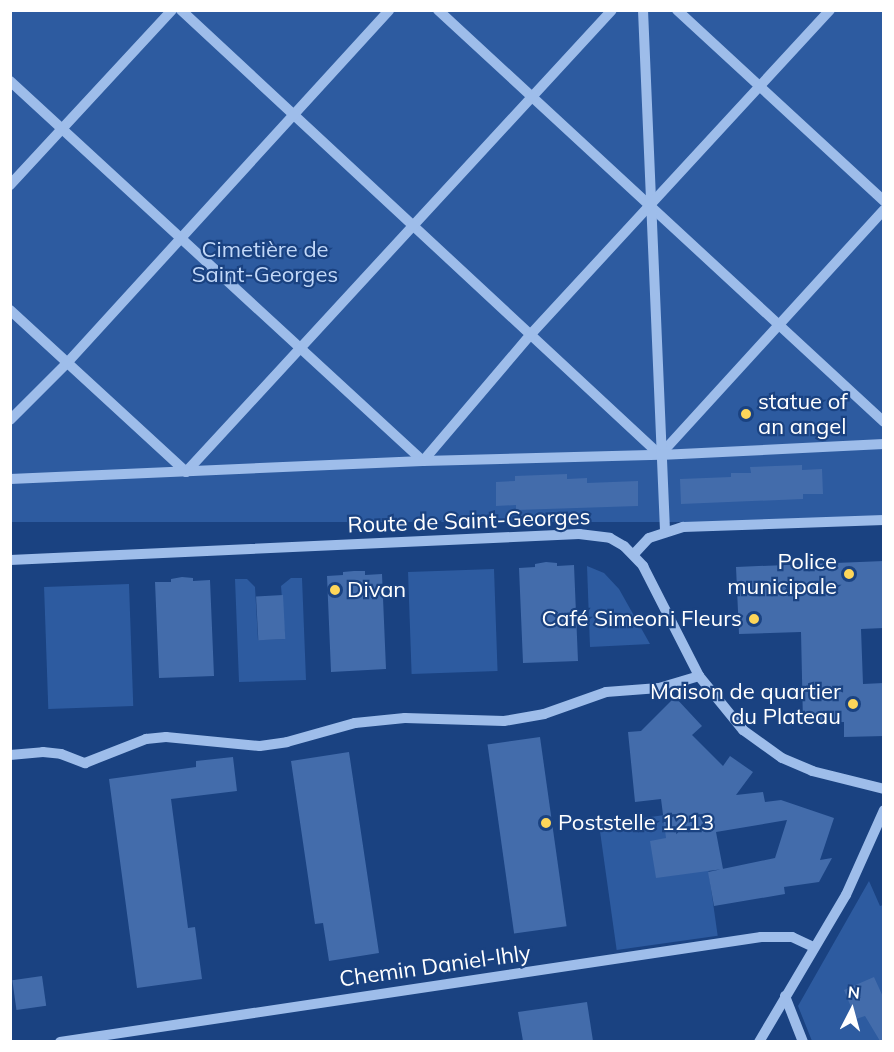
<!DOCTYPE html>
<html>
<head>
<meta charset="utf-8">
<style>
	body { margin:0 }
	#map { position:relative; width:894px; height:1052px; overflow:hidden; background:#1a4281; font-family:Mulish,sans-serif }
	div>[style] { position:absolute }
	.green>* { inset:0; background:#2d5ba0; transform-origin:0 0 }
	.building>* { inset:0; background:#436cab; transform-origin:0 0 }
	.minor>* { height:10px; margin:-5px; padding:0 5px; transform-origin:5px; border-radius:5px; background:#9ebdea }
	.dots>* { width:16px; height:16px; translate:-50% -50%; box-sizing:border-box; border:3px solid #1a4281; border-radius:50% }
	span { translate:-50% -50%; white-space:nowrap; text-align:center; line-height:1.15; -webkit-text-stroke:4.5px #1a4281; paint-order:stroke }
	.park-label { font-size:22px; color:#c2d8f8 }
	.poi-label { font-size:22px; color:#fff }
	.left { translate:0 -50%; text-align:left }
	.right { translate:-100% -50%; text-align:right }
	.street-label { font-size:22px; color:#fff }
	.frame { position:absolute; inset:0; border:12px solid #fff; pointer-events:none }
	.north { position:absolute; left:822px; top:980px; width:60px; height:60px; -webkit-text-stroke:4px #1a4281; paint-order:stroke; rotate:6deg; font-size:16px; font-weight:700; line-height:24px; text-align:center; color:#fff }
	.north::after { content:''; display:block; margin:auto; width:21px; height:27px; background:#fff; clip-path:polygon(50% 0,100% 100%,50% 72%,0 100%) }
</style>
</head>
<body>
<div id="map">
	<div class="green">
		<i style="left:10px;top:11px;width:873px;height:511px"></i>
		<i style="clip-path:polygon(587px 566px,604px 573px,619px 589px,650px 644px,590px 647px)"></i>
		<i style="left:494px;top:569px;width:102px;height:86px;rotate:88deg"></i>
		<i style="clip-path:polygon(291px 578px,302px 578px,306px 680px,239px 682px,235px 579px,247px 579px,255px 587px,258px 640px,285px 639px,281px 586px)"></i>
		<i style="left:129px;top:584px;width:122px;height:85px;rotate:88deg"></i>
		<i style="left:700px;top:810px;width:127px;height:102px;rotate:82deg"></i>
		<i style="clip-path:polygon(869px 881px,880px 906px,883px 905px,883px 1041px,812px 1041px,798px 1006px)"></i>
	</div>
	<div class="building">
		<i style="clip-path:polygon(802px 465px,802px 470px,822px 469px,823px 494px,803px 494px,803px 499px,681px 504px,680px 479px,731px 477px,731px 473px,751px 473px,750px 467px)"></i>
		<i style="clip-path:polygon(567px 474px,567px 479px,587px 478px,587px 483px,638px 481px,638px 506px,516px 510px,516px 505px,496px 506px,496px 482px,515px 481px,515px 476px)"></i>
		<i style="clip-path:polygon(884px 561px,884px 628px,861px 629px,863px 684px,884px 683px,884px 736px,844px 737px,844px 722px,803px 723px,801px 632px,739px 634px,736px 567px)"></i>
		<i style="clip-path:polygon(546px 562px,557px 563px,557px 566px,574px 565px,578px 661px,523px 663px,519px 568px,535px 567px,535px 564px)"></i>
		<i style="clip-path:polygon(354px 571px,365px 571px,365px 575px,382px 574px,386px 669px,331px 672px,327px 576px,343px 575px,343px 572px)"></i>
		<i style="clip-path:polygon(182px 577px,193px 578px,193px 581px,210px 580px,214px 676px,159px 678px,155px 582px,171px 582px,171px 579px)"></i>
		<i style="left:283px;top:595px;width:44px;height:27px;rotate:87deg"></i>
		<i style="clip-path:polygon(675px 697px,702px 726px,692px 735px,723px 766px,730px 756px,753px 772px,736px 795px,763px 792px,765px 802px,781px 800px,834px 818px,820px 860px,832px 858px,819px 882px,784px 887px,785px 894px,714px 906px,708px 872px,775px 858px,787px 820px,716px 832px,723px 869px,656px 878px,650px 841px,666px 838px,661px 799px,635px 802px,628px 732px,641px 731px)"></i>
		<i style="left:540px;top:737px;width:191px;height:53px;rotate:82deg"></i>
		<i style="clip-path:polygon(349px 752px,379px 953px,329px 961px,323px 923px,315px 924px,291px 761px)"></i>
		<i style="clip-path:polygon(233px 757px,237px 791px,171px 799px,188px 928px,195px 927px,202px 979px,137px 988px,109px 779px,196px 767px,196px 761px)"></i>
		<i style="left:42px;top:976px;width:30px;height:30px;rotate:82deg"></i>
		<i style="clip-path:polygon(874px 977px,884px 999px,884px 1041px,880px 1041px,865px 1016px,856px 1019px,844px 990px)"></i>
		<i style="clip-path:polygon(587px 1002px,593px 1041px,523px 1041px,518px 1012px)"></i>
	</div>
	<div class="minor">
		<i style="left:181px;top:10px;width:654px;rotate:42.89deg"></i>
		<i style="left:660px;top:455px;width:332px;rotate:-47.6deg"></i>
		<i style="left:438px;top:10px;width:607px;rotate:42.73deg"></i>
		<i style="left:643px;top:10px;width:521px;rotate:87.58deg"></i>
		<i style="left:677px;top:10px;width:282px;rotate:42.7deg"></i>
		<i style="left:10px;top:81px;width:561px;rotate:42.62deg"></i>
		<i style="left:423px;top:461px;width:167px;rotate:-49.6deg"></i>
		<i style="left:531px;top:334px;width:441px;rotate:-47.3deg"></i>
		<i style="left:10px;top:185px;width:238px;rotate:-47.2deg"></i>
		<i style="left:10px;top:310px;width:239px;rotate:42.6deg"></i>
		<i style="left:186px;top:472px;width:628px;rotate:-47.32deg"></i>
		<i style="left:10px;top:420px;width:81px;rotate:-45deg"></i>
		<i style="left:67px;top:363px;width:478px;rotate:-47.6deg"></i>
		<i style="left:10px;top:479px;width:413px;rotate:-2.5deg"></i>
		<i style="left:423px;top:461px;width:237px;rotate:-1.5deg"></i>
		<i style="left:660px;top:455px;width:224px;rotate:-2.8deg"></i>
		<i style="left:634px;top:554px;width:22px;rotate:-47deg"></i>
		<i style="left:649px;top:538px;width:36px;rotate:-18deg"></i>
		<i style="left:683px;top:527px;width:201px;rotate:-2deg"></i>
		<i style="left:10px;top:560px;width:570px;rotate:-2.62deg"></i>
		<i style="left:579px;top:534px;width:31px;rotate:7deg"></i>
		<i style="left:610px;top:538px;width:16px;rotate:30deg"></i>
		<i style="left:624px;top:546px;width:28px;rotate:46deg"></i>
		<i style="left:643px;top:566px;width:123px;rotate:63deg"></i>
		<i style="left:699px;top:676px;width:70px;rotate:50.8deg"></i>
		<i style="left:743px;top:730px;width:48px;rotate:35.7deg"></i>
		<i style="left:782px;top:758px;width:33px;rotate:23deg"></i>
		<i style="left:812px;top:771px;width:74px;rotate:14deg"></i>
		<i style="left:10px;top:755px;width:33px;rotate:-5deg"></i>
		<i style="left:43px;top:752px;width:18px;rotate:6deg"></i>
		<i style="left:61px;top:754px;width:26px;rotate:21deg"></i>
		<i style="left:85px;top:763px;width:66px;rotate:-21.5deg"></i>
		<i style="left:146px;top:739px;width:20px;rotate:-6deg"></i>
		<i style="left:166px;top:737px;width:94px;rotate:5.5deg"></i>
		<i style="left:260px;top:746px;width:27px;rotate:-8deg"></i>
		<i style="left:287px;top:742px;width:71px;rotate:-15.6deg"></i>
		<i style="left:355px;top:723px;width:50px;rotate:-5.7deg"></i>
		<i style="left:405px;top:718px;width:99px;rotate:1.7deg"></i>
		<i style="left:504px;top:721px;width:41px;rotate:-9.9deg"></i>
		<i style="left:544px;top:714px;width:66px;rotate:-19.5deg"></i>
		<i style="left:606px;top:692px;width:53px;rotate:-4.3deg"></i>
		<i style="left:659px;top:688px;width:42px;rotate:-16.7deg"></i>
		<i style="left:785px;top:996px;width:49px;rotate:68.6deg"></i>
		<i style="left:60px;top:1042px;width:709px;rotate:-8.52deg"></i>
		<i style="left:761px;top:937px;width:31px"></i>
		<i style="left:792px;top:937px;width:23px;rotate:25deg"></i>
		<i style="left:759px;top:1042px;width:171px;rotate:-59.4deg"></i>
		<i style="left:846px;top:895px;width:93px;rotate:-65.9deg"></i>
	</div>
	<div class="dots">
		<i style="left:746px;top:414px;background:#fdd65a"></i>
		<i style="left:849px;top:574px;background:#fdd65a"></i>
		<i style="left:335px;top:590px;background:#fdd65a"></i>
		<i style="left:754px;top:619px;background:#fdd65a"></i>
		<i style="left:853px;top:704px;background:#fdd65a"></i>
		<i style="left:546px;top:823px;background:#fdd65a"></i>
	</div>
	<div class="park-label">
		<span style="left:265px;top:262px">Cimetière de<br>Saint-Georges</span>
	</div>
	<div class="poi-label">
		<span class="left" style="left:758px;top:414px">statue of<br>an angel</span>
		<span class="right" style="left:837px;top:574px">Police<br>municipale</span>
		<span class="left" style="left:347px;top:590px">Divan</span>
		<span class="right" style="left:742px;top:619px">Café Simeoni Fleurs</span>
		<span class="right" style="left:841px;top:704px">Maison de quartier<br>du Plateau</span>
		<span class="left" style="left:558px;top:823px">Poststelle 1213</span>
	</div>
	<div class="street-label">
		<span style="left:469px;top:521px;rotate:-2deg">Route de Saint-Georges</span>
		<span style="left:435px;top:966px;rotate:-8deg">Chemin Daniel-Ihly</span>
	</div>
	<div class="frame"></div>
	<div class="north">N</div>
</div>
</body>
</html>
